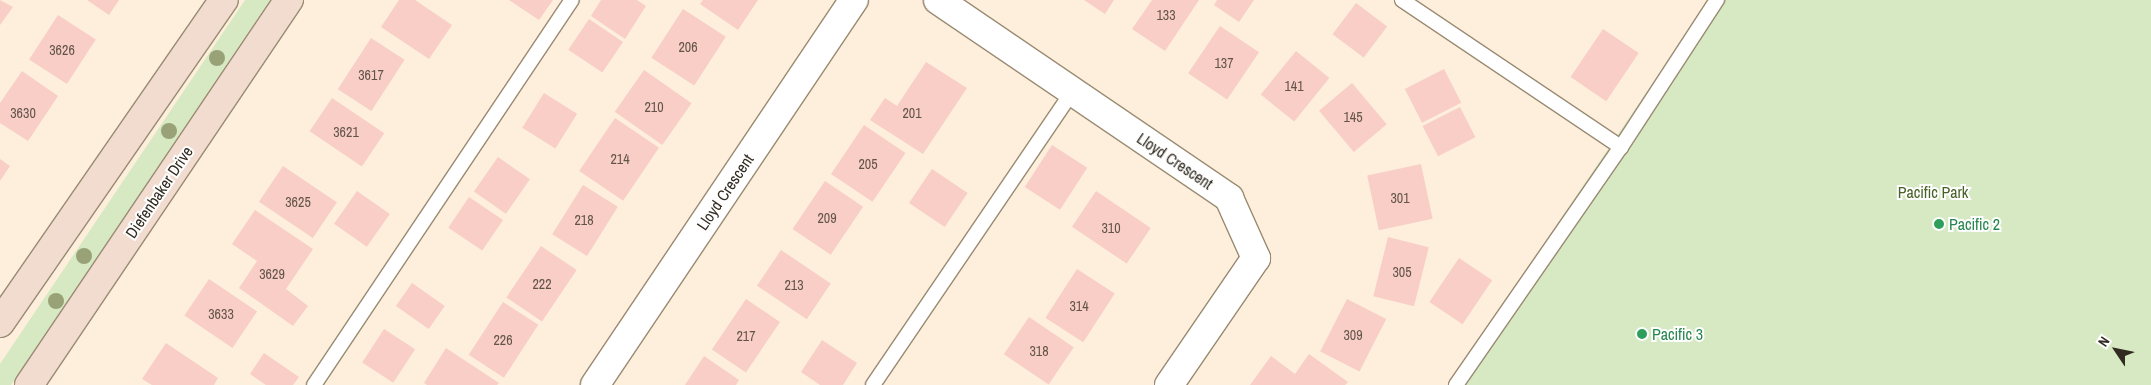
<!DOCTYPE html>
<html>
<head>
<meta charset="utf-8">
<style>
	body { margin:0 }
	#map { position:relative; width:2151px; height:385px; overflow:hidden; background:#fdefdb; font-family:"Archivo Narrow",sans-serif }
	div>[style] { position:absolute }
	.green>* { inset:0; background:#d6e9c3 }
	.building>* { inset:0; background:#f8cec7; transform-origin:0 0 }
	.roads { filter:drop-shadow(1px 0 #9a8b73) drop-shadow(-1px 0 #9a8b73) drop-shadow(0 1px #9a8b73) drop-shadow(0 -1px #9a8b73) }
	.lane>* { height:14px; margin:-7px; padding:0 7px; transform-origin:7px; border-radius:7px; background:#fff }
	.street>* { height:28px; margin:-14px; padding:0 14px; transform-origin:14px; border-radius:14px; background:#fff }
	.secondary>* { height:28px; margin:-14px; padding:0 14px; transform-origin:14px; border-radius:14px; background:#f1dccf }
	.trees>* { width:16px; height:16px; margin:-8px; border-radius:50%; background:#99a177 }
	.dots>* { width:14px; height:14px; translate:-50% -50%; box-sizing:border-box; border:2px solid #fefefe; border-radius:50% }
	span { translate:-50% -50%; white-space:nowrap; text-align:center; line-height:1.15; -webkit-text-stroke:4px #fefefe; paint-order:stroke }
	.number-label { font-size:14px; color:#63544a }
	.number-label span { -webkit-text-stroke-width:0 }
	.street-label { font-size:16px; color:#312b21 }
	.park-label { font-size:16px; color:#486125 }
	.leisure-label { font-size:16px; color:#27864d }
	.left { translate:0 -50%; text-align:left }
	.north { position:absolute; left:2091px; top:325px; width:50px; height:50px; -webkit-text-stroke:4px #fefefe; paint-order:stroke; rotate:304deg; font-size:14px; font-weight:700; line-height:20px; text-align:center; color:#312b21 }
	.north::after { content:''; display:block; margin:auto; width:18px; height:22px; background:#312b21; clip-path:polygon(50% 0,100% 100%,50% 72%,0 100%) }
</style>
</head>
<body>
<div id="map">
	<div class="green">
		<i style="clip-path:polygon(245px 0,270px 0,11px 385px,0 385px,0 364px)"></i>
		<i style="clip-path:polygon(1709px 0,2151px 0,2151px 385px,1448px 385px)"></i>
	</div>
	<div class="building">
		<i style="clip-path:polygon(0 0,13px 7px,0 25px)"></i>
		<i style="clip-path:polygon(87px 0,119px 0,109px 15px)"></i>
		<i style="clip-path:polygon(399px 0,415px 0,452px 25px,429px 59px,381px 27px)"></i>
		<i style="clip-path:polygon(509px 0,553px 0,539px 20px)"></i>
		<i style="clip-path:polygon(601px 0,637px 0,646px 6px,625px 39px,591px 16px)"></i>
		<i style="clip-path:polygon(703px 0,758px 0,738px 30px,700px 4px)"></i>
		<i style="clip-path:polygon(1084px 0,1114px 0,1105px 14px)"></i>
		<i style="clip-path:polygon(1152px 0,1199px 0,1165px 51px,1132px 29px)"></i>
		<i style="clip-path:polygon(1217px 0,1254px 0,1239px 22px,1214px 5px)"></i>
		<i style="left:1356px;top:3px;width:39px;height:39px;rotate:37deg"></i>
		<i style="left:683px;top:9px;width:51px;height:58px;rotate:33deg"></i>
		<i style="left:58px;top:15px;width:45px;height:53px;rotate:33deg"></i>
		<i style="left:589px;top:19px;width:41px;height:37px;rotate:34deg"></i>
		<i style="left:1220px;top:26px;width:47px;height:57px;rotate:34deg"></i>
		<i style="left:1603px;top:29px;width:43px;height:58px;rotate:34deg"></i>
		<i style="left:371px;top:38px;width:40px;height:61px;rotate:33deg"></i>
		<i style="left:1296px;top:51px;width:43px;height:56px;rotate:39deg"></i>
		<i style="clip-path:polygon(926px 62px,967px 88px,923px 154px,870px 120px,885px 98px,897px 106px)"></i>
		<i style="left:1444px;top:69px;width:38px;height:44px;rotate:63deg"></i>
		<i style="left:644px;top:70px;width:58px;height:51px;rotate:35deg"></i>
		<i style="clip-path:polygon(22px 71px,58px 96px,28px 141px,0 123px,0 103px)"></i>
		<i style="left:1352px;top:83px;width:54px;height:43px;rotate:50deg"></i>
		<i style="left:544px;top:93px;width:39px;height:41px;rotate:32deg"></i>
		<i style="left:332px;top:98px;width:63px;height:40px;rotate:34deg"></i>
		<i style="left:1460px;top:107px;width:34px;height:42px;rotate:63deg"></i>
		<i style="left:615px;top:118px;width:53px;height:64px;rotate:34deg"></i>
		<i style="left:864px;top:125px;width:50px;height:59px;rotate:34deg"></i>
		<i style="left:1052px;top:145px;width:42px;height:50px;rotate:33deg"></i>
		<i style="left:498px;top:157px;width:39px;height:42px;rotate:35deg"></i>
		<i style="clip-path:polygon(0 159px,10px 166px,0 181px)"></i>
		<i style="left:1421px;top:164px;width:56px;height:55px;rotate:78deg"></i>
		<i style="left:283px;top:166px;width:65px;height:43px;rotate:34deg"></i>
		<i style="left:932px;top:169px;width:43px;height:41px;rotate:34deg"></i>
		<i style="left:825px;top:181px;width:46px;height:58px;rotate:34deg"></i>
		<i style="left:583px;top:185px;width:41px;height:58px;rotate:32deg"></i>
		<i style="left:357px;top:191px;width:40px;height:40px;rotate:35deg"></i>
		<i style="left:1096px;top:191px;width:66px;height:43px;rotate:34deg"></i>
		<i style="left:469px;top:197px;width:41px;height:37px;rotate:34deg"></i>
		<i style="clip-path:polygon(255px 210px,313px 249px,286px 289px,308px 306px,293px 326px,239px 288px,257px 261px,232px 244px)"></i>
		<i style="left:1388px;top:237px;width:42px;height:61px;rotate:14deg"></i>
		<i style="left:541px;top:246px;width:43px;height:62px;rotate:34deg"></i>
		<i style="left:781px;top:250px;width:60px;height:43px;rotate:34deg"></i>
		<i style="left:1459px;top:258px;width:40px;height:53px;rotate:34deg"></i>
		<i style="left:1077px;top:269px;width:45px;height:58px;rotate:33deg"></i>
		<i style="left:209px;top:279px;width:58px;height:44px;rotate:34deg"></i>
		<i style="left:412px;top:283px;width:40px;height:28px;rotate:35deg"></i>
		<i style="left:746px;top:299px;width:41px;height:61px;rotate:34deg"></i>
		<i style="left:1347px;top:299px;width:44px;height:59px;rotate:27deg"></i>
		<i style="left:503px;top:302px;width:42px;height:63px;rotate:33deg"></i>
		<i style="left:1029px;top:317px;width:54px;height:45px;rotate:34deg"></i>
		<i style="left:384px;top:329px;width:37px;height:40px;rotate:33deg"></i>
		<i style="clip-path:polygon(822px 340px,857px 363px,843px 385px,820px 385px,801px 372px)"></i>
		<i style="clip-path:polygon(166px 343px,218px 378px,214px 385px,152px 385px,142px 379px)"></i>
		<i style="clip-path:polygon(446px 348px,499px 383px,497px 385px,427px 385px,424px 383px)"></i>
		<i style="clip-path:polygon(264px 353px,299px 377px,293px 385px,266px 385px,250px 374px)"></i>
		<i style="clip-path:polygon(1309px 354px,1348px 382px,1345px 385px,1250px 385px,1271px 356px,1295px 374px)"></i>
		<i style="clip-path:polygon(704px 356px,739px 380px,736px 385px,685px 385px)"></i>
	</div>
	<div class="roads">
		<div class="lane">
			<i style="left:1402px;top:0;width:264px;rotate:33.9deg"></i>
			<i style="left:314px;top:385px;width:463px;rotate:-56.2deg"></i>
			<i style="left:873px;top:385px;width:356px;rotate:-55.8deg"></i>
			<i style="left:1456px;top:385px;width:290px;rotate:-55.3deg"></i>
			<i style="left:1621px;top:147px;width:176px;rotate:-56.9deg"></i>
		</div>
		<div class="street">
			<i style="left:938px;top:0;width:352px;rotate:34.2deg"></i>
			<i style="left:1229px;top:198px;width:66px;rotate:65.8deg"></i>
			<i style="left:1256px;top:258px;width:154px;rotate:124.4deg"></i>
			<i style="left:595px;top:385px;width:464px;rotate:-56.1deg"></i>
		</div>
		<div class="secondary">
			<i style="left:0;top:323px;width:393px;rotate:-55.3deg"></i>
			<i style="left:29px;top:385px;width:465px;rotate:-56deg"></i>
		</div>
	</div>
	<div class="trees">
		<i style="left:217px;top:58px"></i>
		<i style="left:169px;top:131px"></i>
		<i style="left:84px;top:256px"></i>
		<i style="left:56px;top:301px"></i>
	</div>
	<div class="dots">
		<i style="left:1939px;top:224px;background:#2e9e5b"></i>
		<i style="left:1642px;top:334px;background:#2e9e5b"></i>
	</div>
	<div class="number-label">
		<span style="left:1166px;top:15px">133</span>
		<span style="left:688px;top:47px">206</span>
		<span style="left:62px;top:50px">3626</span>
		<span style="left:1224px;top:63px">137</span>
		<span style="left:371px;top:75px">3617</span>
		<span style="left:1294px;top:86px">141</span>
		<span style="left:654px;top:107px">210</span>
		<span style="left:23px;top:113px">3630</span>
		<span style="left:912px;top:113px">201</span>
		<span style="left:1353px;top:117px">145</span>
		<span style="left:346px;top:132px">3621</span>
		<span style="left:620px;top:159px">214</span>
		<span style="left:868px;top:164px">205</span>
		<span style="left:1400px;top:198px">301</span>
		<span style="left:298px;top:202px">3625</span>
		<span style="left:827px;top:218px">209</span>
		<span style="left:584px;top:220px">218</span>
		<span style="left:1111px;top:228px">310</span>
		<span style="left:1402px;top:272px">305</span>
		<span style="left:272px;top:274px">3629</span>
		<span style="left:542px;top:284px">222</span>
		<span style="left:794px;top:285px">213</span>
		<span style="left:1079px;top:306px">314</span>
		<span style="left:221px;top:314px">3633</span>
		<span style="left:1353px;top:335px">309</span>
		<span style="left:746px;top:336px">217</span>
		<span style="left:503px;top:340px">226</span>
		<span style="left:1039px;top:351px">318</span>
	</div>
	<div class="street-label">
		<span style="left:1175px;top:161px;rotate:34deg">Lloyd Crescent</span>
		<span style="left:159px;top:192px;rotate:-56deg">Diefenbaker Drive</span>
		<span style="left:725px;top:192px;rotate:-56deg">Lloyd Crescent</span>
	</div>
	<div class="park-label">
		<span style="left:1933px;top:192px">Pacific Park</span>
	</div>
	<div class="leisure-label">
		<span class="left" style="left:1949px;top:224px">Pacific 2</span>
		<span class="left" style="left:1652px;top:334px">Pacific 3</span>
	</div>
	<div class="north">N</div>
</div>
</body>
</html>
